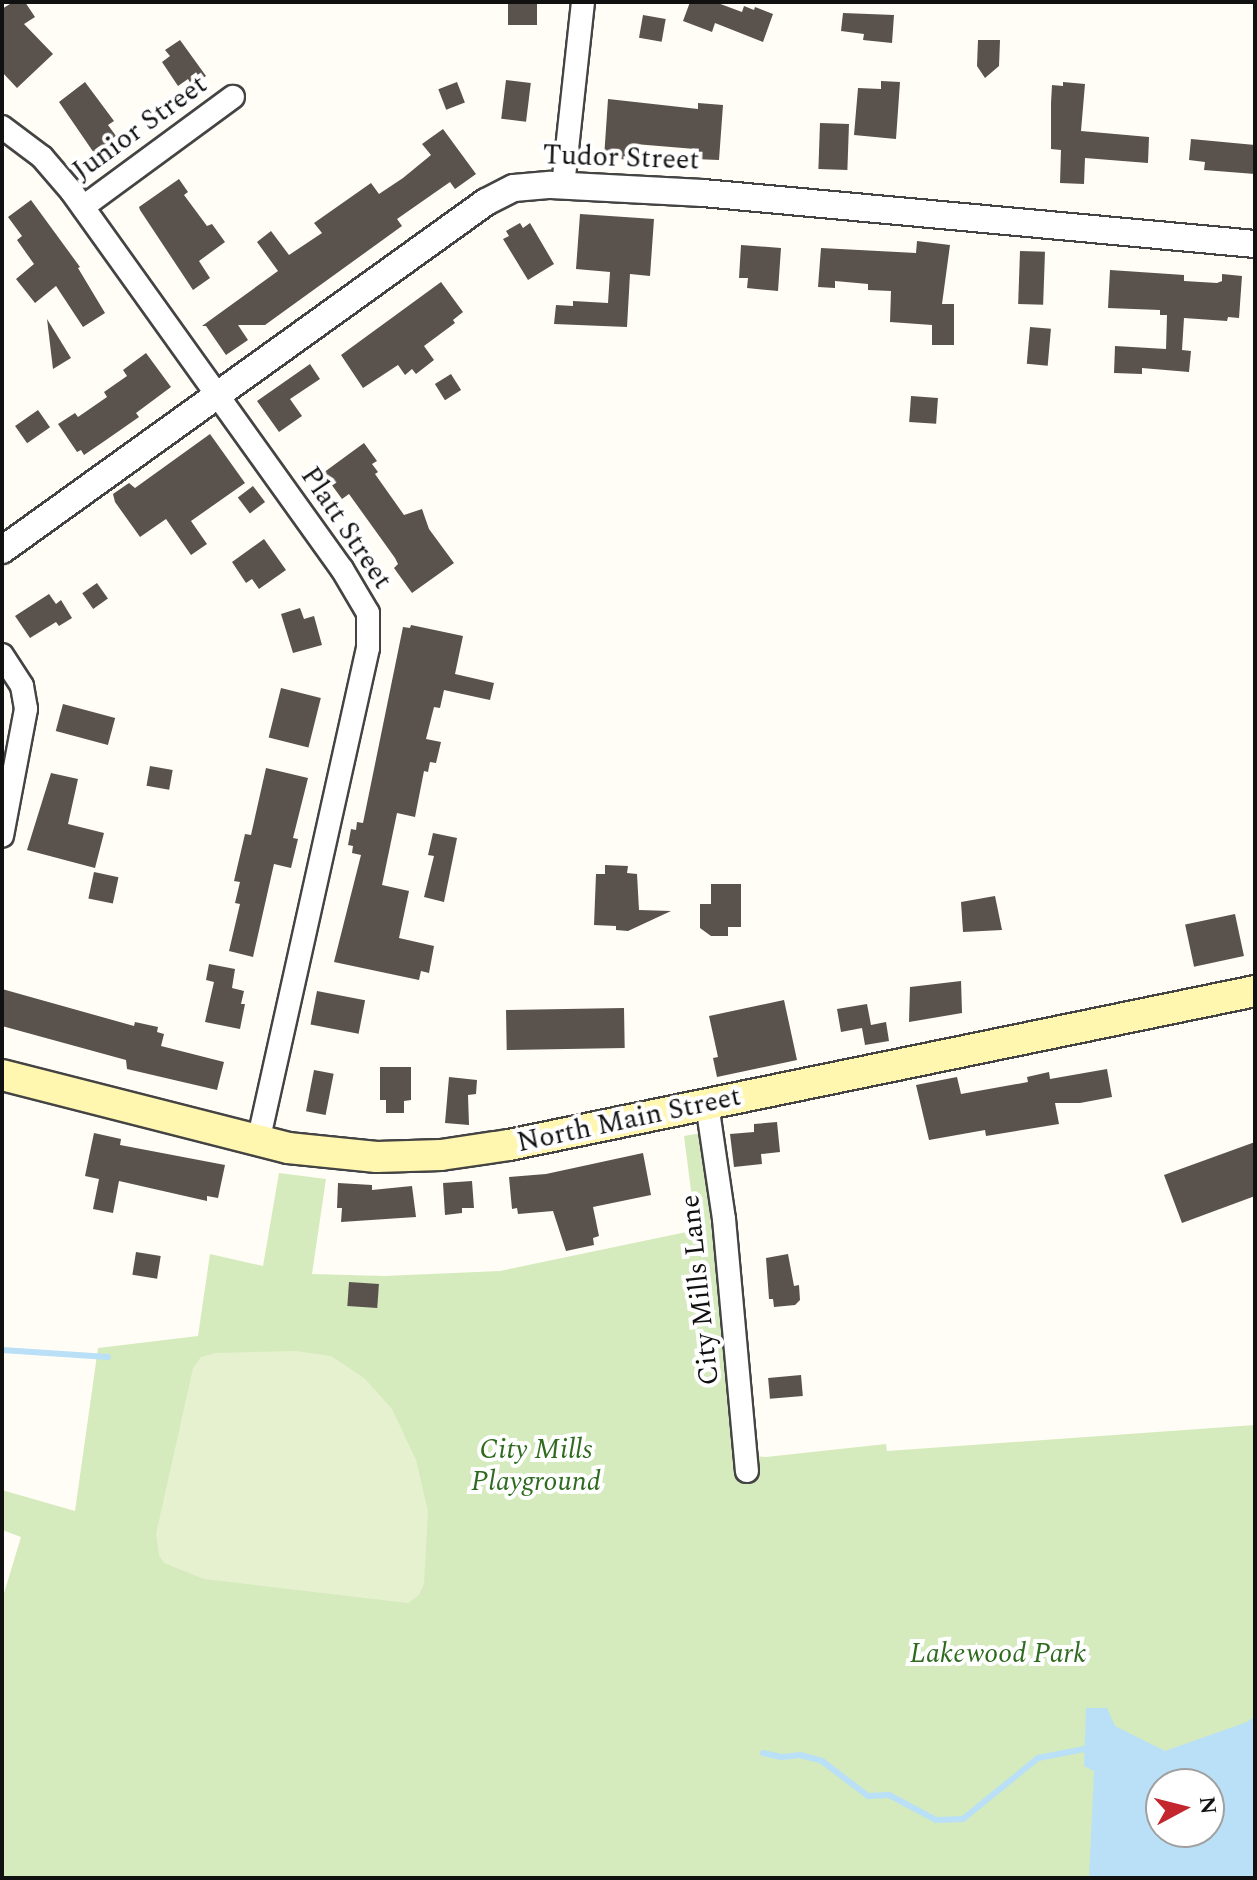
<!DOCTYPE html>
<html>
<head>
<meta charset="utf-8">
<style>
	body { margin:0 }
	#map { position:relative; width:1257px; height:1880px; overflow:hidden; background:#fffdf5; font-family:Spectral,serif }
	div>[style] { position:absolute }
	.green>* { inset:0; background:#d5ebbd }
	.pitch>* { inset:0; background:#e6f2cf }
	.water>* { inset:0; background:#b9e0f7 }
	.stream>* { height:6px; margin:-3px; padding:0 3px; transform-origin:3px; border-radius:3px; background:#b9e0f7 }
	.building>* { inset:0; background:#5a524d; transform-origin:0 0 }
	.roads { filter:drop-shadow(2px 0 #444) drop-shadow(-2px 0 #444) drop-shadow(0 2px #444) drop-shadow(0 -2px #444) }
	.minor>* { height:22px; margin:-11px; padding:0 11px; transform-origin:11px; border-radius:11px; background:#fff }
	.tertiary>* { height:26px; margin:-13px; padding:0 13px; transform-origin:13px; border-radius:13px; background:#fff }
	.secondary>* { height:30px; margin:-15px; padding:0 15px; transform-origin:15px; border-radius:15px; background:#fff6b0 }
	span { translate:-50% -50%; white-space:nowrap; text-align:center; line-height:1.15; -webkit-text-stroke:8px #fff; paint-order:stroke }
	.street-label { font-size:28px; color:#111 }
	.park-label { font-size:28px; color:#2f6b1f; font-style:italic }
	.frame { position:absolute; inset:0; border:4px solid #111; pointer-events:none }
	.north { position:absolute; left:1145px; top:1768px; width:80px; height:80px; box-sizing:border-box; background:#fff; border:2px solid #a0a0a0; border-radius:50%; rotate:83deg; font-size:22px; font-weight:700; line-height:32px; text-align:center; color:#111 }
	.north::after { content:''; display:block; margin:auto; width:28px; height:36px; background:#c4262e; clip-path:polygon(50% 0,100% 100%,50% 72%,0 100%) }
</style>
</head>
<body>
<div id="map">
	<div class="green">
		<i style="clip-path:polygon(evenodd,701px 1133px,736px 1455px,766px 1457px,886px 1444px,887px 1451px,1255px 1425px,1255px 1878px,2px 1878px,2px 1600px,21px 1537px,2px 1530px,2px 1490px,75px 1511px,98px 1348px,198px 1336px,210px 1254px,263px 1266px,279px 1173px,326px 1179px,312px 1274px,384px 1276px,500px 1271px,696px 1230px,684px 1136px,701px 1133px,1161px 1784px,1209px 1784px,1209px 1832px,1161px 1832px,1161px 1784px)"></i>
	</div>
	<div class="pitch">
		<i style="clip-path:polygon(296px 1351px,331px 1356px,364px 1378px,392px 1409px,416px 1460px,428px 1511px,424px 1584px,419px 1595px,408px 1603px,204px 1579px,164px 1563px,159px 1555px,156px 1534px,193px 1368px,201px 1357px,215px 1353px)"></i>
	</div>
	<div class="water">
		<i style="clip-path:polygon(evenodd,1086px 1708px,1107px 1708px,1115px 1726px,1165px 1751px,1247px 1722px,1255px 1716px,1255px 1878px,1089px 1878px,1094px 1771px,1084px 1766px,1086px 1708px,1161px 1784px,1209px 1784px,1209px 1832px,1161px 1832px,1161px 1784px)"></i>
	</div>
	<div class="stream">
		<i style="left:2px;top:1350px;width:106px;rotate:3.8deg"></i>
		<i style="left:763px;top:1753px;width:19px;rotate:12deg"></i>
		<i style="left:782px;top:1757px;width:18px;rotate:-6deg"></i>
		<i style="left:800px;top:1755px;width:23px;rotate:15deg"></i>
		<i style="left:822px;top:1761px;width:58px;rotate:37.3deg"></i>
		<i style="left:868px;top:1796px;width:21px;rotate:-3deg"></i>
		<i style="left:889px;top:1795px;width:53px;rotate:28deg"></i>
		<i style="left:936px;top:1820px;width:27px;rotate:-2deg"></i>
		<i style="left:963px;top:1819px;width:97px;rotate:-39.1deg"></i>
		<i style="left:1038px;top:1758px;width:47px;rotate:-11.1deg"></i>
		<i style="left:1084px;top:1749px;width:6px;rotate:18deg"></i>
	</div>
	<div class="building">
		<i style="clip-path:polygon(13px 2px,25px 2px,35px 17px,24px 24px,53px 54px,17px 88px,2px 72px,2px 9px)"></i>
		<i style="left:508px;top:2px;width:29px;height:23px"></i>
		<i style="clip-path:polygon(690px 2px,715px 2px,742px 12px,744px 6px,754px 10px,755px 7px,773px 14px,763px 42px,715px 23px,712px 32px,683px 21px)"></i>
		<i style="clip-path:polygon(843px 13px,894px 15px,892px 43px,863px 40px,864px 34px,841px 31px)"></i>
		<i style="left:643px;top:15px;width:23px;height:23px;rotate:10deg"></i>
		<i style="clip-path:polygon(180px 40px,206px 76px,192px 86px,188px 79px,178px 86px,162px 62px,170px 56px,165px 50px)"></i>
		<i style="clip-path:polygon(978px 40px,1000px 40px,999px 66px,985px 78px,977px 66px)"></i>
		<i style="left:506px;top:80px;width:25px;height:39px;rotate:7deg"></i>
		<i style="clip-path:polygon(881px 81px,900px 82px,896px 139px,854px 135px,858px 88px,881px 89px)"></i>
		<i style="clip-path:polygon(85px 82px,114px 121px,108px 125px,116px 136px,94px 153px,59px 102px)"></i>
		<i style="left:457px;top:82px;width:22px;height:20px;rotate:69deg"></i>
		<i style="clip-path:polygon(1063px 82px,1085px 84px,1081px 131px,1149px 137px,1148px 163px,1085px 158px,1084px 184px,1060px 183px,1061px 150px,1051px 149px,1051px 103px,1052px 85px,1063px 86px)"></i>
		<i style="clip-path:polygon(608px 99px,698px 109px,698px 103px,723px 105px,719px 160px,694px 159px,695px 149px,635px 144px,633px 160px,604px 158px)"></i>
		<i style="left:820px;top:123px;width:29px;height:46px;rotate:2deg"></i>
		<i style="clip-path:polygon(443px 129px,476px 174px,455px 189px,450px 182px,397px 219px,402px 226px,265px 325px,238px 325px,248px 340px,226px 355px,206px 326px,202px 326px,278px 271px,257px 242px,271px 231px,289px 255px,322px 233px,314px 223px,371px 183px,379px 194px,403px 178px,431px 155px,422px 144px)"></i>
		<i style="clip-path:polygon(1191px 139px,1255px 145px,1255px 174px,1204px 170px,1205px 162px,1189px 160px)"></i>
		<i style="clip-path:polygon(179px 179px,188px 192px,184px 195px,207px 226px,212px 224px,225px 242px,199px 261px,210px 278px,193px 290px,140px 210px,139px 207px)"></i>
		<i style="clip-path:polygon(31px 200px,80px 267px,78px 268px,105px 313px,83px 327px,56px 286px,35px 303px,16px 279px,34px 264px,17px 240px,22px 236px,8px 217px)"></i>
		<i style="clip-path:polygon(580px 214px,654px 219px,650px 276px,630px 274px,627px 327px,554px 324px,556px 305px,573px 306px,573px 301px,608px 303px,610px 272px,576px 269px)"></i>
		<i style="clip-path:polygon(520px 223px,523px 228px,530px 223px,554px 264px,528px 280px,503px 239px,509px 236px,506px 231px)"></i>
		<i style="clip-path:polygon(917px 241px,950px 245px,942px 304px,954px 304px,954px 345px,932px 345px,932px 325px,890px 322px,891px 291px,868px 290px,868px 284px,835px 281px,835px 288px,818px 287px,821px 248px,916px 253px)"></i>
		<i style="clip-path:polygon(741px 245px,781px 248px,778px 291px,747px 288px,748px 278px,739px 278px)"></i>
		<i style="left:1020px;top:251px;width:25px;height:53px;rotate:2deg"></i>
		<i style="clip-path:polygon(1110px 270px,1184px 275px,1184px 281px,1217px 283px,1222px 281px,1222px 274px,1242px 276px,1239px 318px,1228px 317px,1227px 321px,1184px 318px,1182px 350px,1191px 351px,1189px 372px,1142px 368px,1142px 374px,1114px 373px,1115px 346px,1166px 349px,1167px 315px,1160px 315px,1160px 310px,1108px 308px)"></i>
		<i style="clip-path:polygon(441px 282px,463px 312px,453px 320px,455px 323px,424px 346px,434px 360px,416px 374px,412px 369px,405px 375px,398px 365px,363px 388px,341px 355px)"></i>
		<i style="clip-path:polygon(47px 319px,71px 358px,53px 369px)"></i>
		<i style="left:1030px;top:327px;width:21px;height:37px;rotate:5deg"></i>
		<i style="clip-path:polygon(146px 353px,171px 387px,136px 413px,139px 417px,106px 440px,84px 455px,81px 450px,77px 452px,58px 424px,75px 413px,78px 417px,107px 397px,104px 392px,127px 376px,123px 370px)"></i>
		<i style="clip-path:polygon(310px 364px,320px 379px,290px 399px,302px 416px,279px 432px,257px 401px)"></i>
		<i style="left:451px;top:374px;width:19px;height:19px;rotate:58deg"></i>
		<i style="left:911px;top:396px;width:27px;height:26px;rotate:4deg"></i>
		<i style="left:38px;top:410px;width:21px;height:28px;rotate:55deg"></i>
		<i style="clip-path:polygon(210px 434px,245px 483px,191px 521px,207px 544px,191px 555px,166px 519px,140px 537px,115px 502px,113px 494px,129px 483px,135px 488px)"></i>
		<i style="clip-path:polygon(364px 443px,377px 461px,372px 464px,378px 472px,375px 474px,404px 515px,422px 509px,429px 529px,454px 563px,412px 593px,394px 568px,398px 564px,395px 558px,349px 494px,342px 499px,323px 473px)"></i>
		<i style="left:253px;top:486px;width:20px;height:19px;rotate:53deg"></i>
		<i style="clip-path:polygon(264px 539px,286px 570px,259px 589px,252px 579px,246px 583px,232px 562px)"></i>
		<i style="left:97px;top:583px;width:19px;height:18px;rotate:55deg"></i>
		<i style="clip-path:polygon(49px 594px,56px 604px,61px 600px,72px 618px,59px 626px,56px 622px,30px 638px,15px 616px)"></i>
		<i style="clip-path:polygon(300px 608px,304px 619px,314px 616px,322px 645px,293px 653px,281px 614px)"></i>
		<i style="clip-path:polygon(411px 625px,463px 636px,455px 674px,494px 683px,490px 700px,444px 690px,440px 708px,434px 707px,426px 739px,441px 742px,436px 763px,430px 762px,428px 772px,424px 771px,415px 817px,397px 813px,382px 885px,409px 891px,399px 938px,434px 946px,429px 973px,421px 971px,419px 980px,334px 962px,361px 855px,352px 853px,353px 846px,348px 845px,351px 829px,356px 830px,357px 822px,363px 823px,403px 627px,410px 628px)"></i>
		<i style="left:281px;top:688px;width:41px;height:51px;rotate:14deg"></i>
		<i style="left:63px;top:704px;width:54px;height:28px;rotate:15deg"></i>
		<i style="left:150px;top:766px;width:23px;height:20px;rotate:10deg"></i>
		<i style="clip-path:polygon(266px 768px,308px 778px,293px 838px,298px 839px,291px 868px,274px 864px,253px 957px,229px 951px,240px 904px,235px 903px,240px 882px,234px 881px,245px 834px,251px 835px)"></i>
		<i style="clip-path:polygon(51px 773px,78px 779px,68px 824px,104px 833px,95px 868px,27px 850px)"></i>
		<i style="clip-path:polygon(433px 833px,457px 838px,444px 902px,424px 897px,434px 856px,428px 855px)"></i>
		<i style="clip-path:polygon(605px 865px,628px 866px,627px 873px,637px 874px,639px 910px,671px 911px,628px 931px,616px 930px,616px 926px,594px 925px,596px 874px,605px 874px)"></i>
		<i style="left:94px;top:872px;width:25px;height:27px;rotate:12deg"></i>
		<i style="clip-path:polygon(711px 884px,741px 884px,741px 927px,728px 927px,728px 936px,711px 936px,700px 928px,700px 904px,711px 904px)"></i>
		<i style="clip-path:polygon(995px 896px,1002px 930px,963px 932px,961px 902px)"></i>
		<i style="left:1235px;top:914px;width:43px;height:51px;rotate:78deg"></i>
		<i style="clip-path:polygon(209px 964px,235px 969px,232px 988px,244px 991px,241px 1004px,245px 1004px,240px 1029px,205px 1022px,214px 982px,206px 980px)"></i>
		<i style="clip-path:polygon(961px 981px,962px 1013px,909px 1022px,910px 987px)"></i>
		<i style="clip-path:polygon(2px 989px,134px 1026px,135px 1022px,158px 1027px,157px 1032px,164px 1034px,161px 1046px,224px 1062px,217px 1090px,127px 1069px,126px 1060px,2px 1026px)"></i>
		<i style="left:317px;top:991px;width:49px;height:34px;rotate:11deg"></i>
		<i style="clip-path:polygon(784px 1000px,797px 1060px,717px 1077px,713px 1058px,718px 1057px,709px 1016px)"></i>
		<i style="clip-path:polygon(867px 1004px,871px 1025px,886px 1022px,889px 1041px,865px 1045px,862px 1028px,841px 1032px,837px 1009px)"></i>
		<i style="left:624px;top:1008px;width:40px;height:118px;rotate:89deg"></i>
		<i style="clip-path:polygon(380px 1067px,411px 1067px,411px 1100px,404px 1101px,404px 1113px,386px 1113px,386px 1100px,380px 1100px)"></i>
		<i style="clip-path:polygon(1107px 1069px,1112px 1097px,1080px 1103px,1055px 1103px,1059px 1124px,986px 1136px,985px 1130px,929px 1140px,916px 1085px,957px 1077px,961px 1094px,1028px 1082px,1027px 1077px,1049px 1072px,1050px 1079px)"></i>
		<i style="left:314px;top:1070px;width:20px;height:42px;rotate:11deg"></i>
		<i style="clip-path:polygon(449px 1077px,477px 1080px,476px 1094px,468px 1095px,469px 1125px,445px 1123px)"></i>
		<i style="clip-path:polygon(777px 1122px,780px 1152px,761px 1154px,762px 1164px,734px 1167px,730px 1134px,754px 1132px,754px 1124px)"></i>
		<i style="clip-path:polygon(94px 1133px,121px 1139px,120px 1145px,225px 1165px,218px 1198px,207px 1196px,207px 1201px,119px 1181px,113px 1213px,93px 1209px,99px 1179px,85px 1176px)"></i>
		<i style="clip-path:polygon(1255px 1142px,1255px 1196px,1182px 1223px,1164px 1175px)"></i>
		<i style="clip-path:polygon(643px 1153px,651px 1195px,593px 1207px,599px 1236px,593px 1238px,594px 1245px,566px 1251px,553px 1211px,518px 1214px,517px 1208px,512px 1209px,509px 1177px,546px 1174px)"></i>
		<i style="clip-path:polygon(472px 1181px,474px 1208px,462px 1208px,462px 1213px,445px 1215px,443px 1183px)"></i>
		<i style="clip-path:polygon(338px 1183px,372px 1185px,372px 1190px,412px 1186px,416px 1217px,341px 1222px,342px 1208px,337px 1208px)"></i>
		<i style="left:136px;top:1252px;width:25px;height:23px;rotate:9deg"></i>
		<i style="clip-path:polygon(788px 1254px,794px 1286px,799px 1285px,800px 1300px,795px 1305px,774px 1307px,773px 1299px,769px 1299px,766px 1258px)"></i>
		<i style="left:349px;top:1282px;width:30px;height:24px;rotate:4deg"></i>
		<i style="left:801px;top:1375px;width:21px;height:33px;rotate:85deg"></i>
	</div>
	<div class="roads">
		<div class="minor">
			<i style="left:2px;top:127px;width:50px;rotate:36.9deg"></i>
			<i style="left:42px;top:157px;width:46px;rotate:49.4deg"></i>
			<i style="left:72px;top:192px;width:464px;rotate:54.4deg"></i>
			<i style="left:342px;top:569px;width:51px;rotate:59.4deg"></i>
			<i style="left:368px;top:613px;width:35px;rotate:90deg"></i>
			<i style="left:368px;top:648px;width:506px;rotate:102.55deg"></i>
			<i style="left:563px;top:186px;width:185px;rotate:-83.8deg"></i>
			<i style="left:83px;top:207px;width:186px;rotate:-36.3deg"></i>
			<i style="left:2px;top:655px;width:37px;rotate:57deg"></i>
			<i style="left:22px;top:686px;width:23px;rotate:80deg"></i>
			<i style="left:26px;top:709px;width:129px;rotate:100.7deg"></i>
			<i style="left:707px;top:1104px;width:116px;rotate:81.6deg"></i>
			<i style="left:724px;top:1219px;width:253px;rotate:84.8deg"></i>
		</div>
		<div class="tertiary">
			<i style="left:2px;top:550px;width:596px;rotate:-35.72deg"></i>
			<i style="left:486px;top:202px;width:31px;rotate:-27deg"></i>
			<i style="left:514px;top:188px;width:37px;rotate:-5deg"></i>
			<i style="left:551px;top:185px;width:152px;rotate:3deg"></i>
			<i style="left:703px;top:193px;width:554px;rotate:5.28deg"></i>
		</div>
		<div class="secondary">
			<i style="left:2px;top:1075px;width:295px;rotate:14.3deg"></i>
			<i style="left:288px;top:1148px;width:89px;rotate:5.8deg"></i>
			<i style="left:377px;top:1157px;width:64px;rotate:-1.8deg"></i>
			<i style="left:441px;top:1155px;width:69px;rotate:-8.4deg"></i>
			<i style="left:509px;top:1145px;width:762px;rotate:-11.66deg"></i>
		</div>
	</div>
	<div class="street-label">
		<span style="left:140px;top:128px;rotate:-36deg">Junior Street</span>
		<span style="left:621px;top:158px;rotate:2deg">Tudor Street</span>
		<span style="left:346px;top:528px;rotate:56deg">Platt Street</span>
		<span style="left:629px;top:1120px;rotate:-12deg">North Main Street</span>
		<span style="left:700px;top:1290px;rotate:-96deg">City Mills Lane</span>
	</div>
	<div class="park-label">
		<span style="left:536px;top:1466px">City Mills<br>Playground</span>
		<span style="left:998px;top:1654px">Lakewood Park</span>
	</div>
	<div class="frame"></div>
	<div class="north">N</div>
</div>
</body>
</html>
